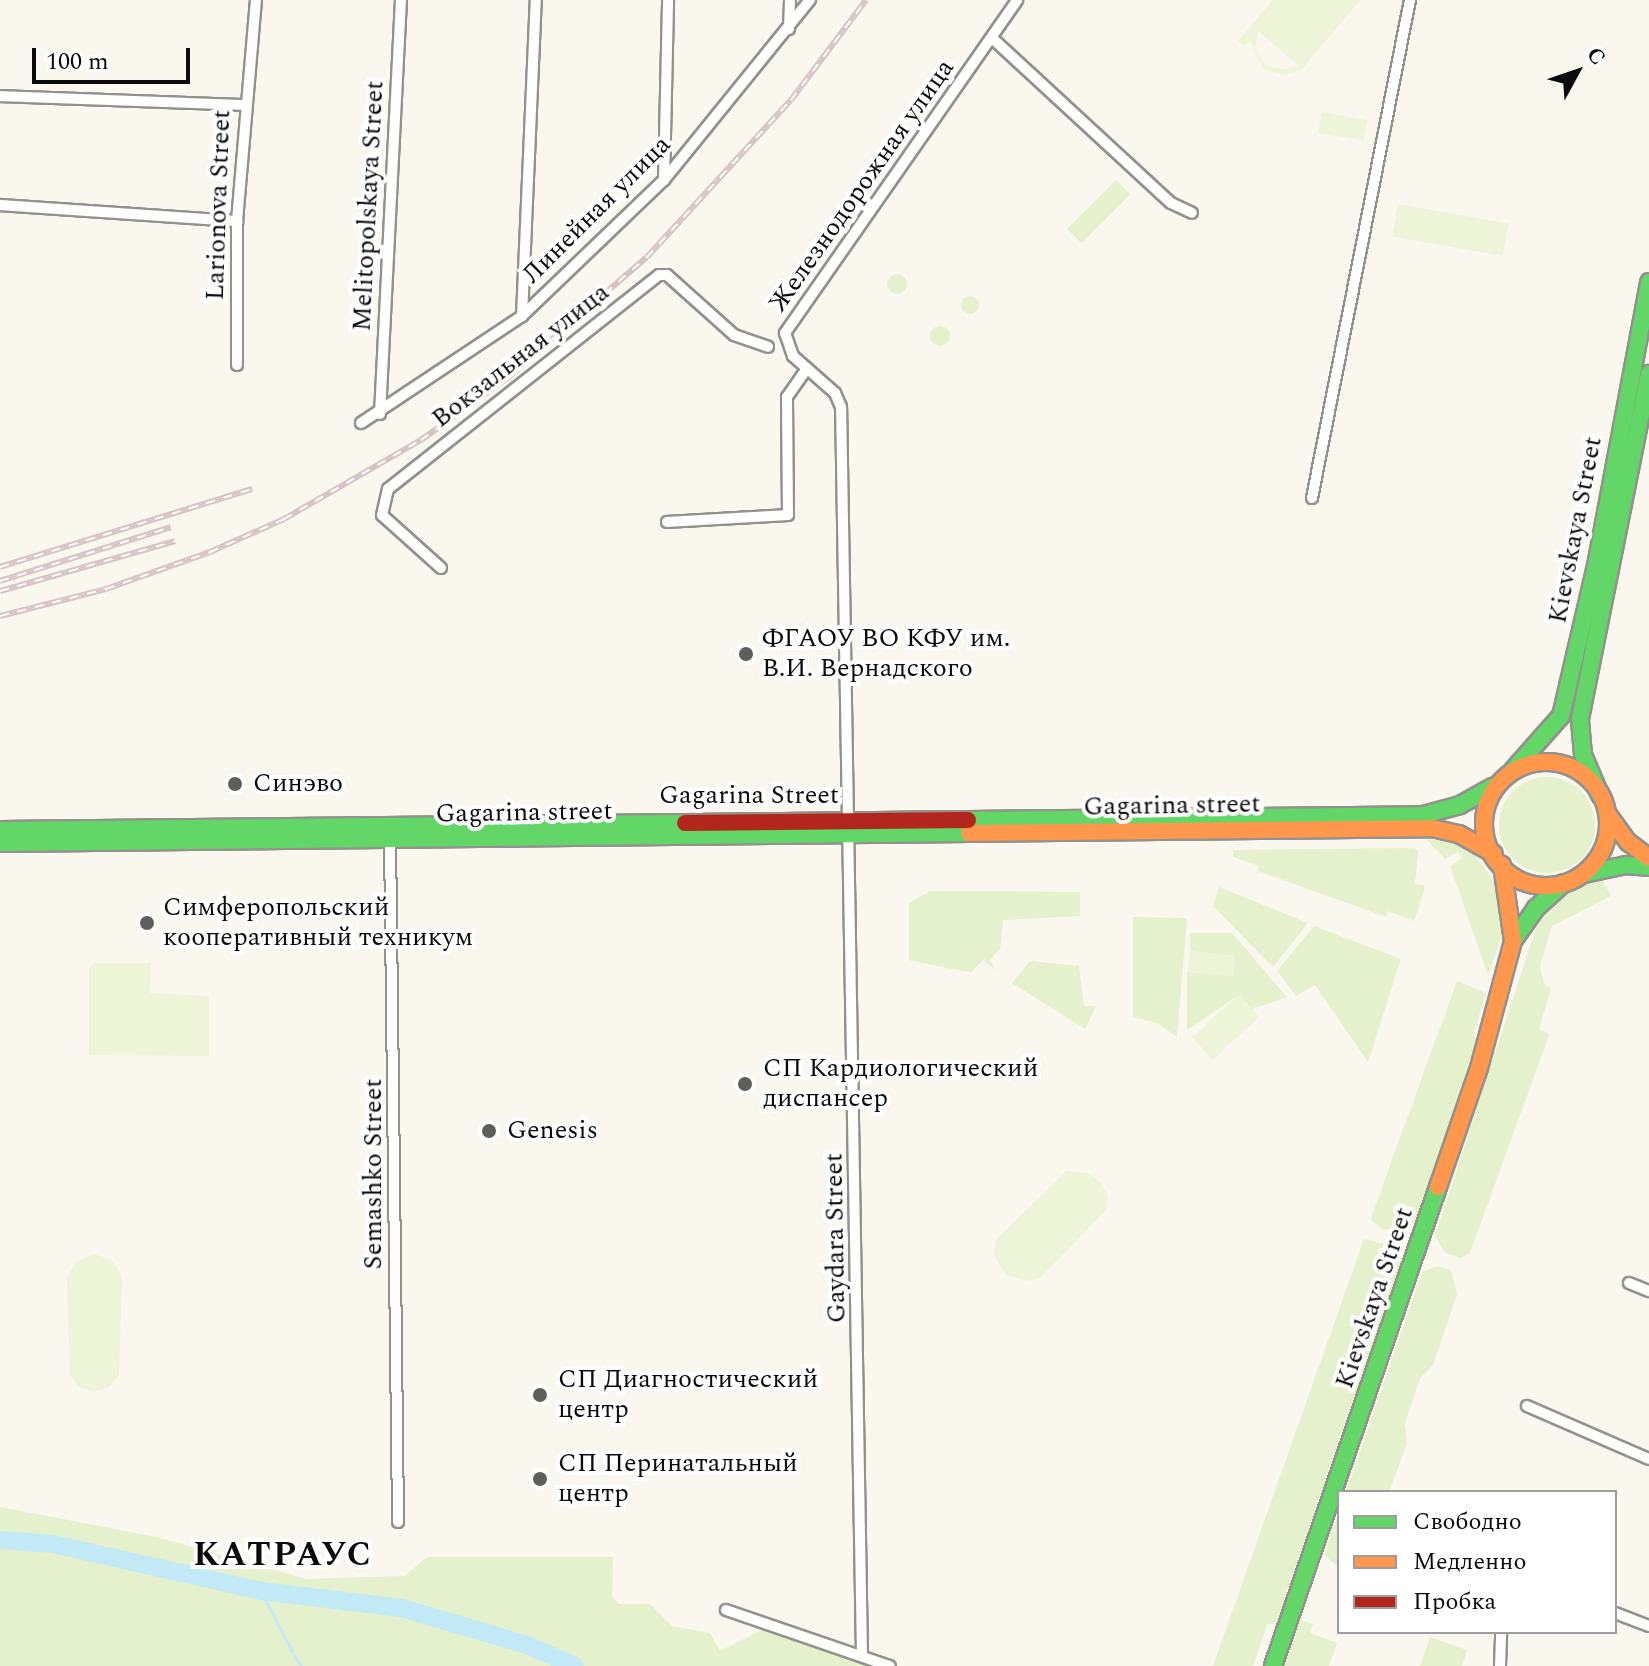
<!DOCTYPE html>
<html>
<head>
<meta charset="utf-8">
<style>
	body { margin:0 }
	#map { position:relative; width:1649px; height:1666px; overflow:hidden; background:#faf7ee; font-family:Spectral,serif }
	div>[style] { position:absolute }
	.green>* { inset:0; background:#e5f0cc; transform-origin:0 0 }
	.round { border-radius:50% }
	.pitch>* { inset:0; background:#eef4d7; transform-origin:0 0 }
	.stream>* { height:3px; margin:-1.5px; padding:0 1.5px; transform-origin:1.5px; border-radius:1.5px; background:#c3e8f6 }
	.river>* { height:18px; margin:-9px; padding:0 9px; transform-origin:9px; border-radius:9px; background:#c3e8f6 }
	.roads { filter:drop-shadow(2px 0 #93918d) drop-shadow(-2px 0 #93918d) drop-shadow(0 2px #93918d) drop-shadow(0 -2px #93918d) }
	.street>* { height:10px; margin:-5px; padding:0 5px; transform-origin:5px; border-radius:5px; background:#fefefc }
	.fast>* { height:16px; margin:-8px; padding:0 8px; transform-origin:8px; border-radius:8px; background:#63d668 }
	.slow>* { height:16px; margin:-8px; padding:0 8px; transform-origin:8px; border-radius:8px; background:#ff974d }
	.slow>.ring { margin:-8px; padding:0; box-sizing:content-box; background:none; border:16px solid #ff974d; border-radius:50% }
	.jam>* { height:16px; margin:-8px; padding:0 8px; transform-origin:8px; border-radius:8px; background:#b3261e }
	.rail>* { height:6px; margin-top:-3px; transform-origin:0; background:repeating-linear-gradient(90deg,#fff 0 9px,#d7c3c4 0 18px); box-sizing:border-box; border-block:2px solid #d7c3c4 }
	.dots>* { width:22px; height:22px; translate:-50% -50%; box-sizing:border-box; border:4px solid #fff; border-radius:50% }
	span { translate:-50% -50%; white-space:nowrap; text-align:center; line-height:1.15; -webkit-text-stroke:8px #fff; paint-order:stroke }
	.street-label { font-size:26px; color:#0b0b0b }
	.poi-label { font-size:26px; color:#0b0b0b }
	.left { translate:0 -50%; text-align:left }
	.district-label { font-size:34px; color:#0b0b0b; font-weight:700; letter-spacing:2px }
	.legend { position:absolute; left:1337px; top:1490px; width:280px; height:144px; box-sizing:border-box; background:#fff; border:2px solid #9d9d9d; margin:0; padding:10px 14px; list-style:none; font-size:24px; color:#0b0b0b }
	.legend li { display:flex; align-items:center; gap:16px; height:40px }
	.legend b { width:40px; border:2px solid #9d9d9d }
	.north { position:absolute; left:1537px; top:32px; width:80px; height:80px; -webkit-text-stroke:6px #fff; paint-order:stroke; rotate:50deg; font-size:22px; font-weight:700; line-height:32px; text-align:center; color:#0b0b0b }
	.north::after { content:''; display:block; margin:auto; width:28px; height:36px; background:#0b0b0b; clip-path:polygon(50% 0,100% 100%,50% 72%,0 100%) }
	.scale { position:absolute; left:32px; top:48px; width:158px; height:36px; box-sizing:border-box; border:4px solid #0b0b0b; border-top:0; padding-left:10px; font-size:24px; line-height:28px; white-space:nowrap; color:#0b0b0b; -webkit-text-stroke:6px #fff; paint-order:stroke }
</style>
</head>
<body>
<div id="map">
	<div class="green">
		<i style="left:1116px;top:180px;width:20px;height:69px;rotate:45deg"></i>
		<i class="round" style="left:887px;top:274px;width:20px;height:20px"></i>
		<i class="round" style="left:961px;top:296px;width:18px;height:18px"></i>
		<i class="round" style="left:930px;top:326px;width:20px;height:20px"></i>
		<i class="round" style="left:1499px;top:777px;width:96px;height:96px"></i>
		<i style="clip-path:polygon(1426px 839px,1452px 842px,1474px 854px,1496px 883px,1502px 936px,1488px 975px,1450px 866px,1462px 858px,1458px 852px,1445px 859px)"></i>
		<i style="clip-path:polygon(1413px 848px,1418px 850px,1415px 884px,1424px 885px,1424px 892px,1414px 921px,1388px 911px,1386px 917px,1258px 871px,1259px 866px,1233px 857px,1233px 850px)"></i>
		<i style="clip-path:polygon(1600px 876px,1611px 896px,1552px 926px,1540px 966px,1544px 983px,1551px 988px,1539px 1029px,1549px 1034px,1544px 1049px,1470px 1253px,1461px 1258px,1445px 1253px,1435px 1236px,1536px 928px,1556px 900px)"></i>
		<i style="clip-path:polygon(1219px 887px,1308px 923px,1273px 967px,1213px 906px)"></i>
		<i style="clip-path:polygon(930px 891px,1080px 892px,1080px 916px,1003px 920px,1000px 949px,990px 960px,996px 970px,983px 960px,971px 972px,952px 969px,909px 960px,909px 903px)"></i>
		<i style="clip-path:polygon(1133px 917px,1187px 918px,1177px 1037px,1157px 1023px,1133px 1017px)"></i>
		<i style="clip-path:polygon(1314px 926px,1401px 959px,1368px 1062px,1315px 985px,1296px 996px,1277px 971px)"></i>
		<i style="clip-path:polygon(1190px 933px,1232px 933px,1287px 997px,1252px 1009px,1239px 995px,1187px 1030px,1187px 972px,1233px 976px,1235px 956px,1190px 951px)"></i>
		<i style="clip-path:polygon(1030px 961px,1079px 966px,1084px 1006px,1096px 1006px,1085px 1029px,1012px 983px)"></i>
		<i style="clip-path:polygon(1457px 981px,1486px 993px,1473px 1036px,1477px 1040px,1416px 1220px,1398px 1231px,1382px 1229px,1371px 1220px,1373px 1212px)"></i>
		<i style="clip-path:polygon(1364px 1239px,1397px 1247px,1402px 1261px,1275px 1625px,1268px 1623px,1253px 1666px,1213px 1666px)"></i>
		<i style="clip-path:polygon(1437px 1266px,1451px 1270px,1457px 1294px,1433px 1365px,1420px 1378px,1405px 1423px,1407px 1443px,1389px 1492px,1346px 1492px,1422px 1272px)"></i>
		<i style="clip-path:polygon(0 1507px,157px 1537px,306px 1579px,405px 1576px,427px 1557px,613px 1557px,612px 1596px,619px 1604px,650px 1604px,672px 1626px,710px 1633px,720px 1651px,762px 1630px,875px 1666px,0 1666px)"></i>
		<i style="clip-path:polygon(1339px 1512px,1339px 1568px,1324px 1555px)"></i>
		<i style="clip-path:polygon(1300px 1620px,1313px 1624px,1310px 1633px,1337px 1643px,1329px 1666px,1284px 1666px)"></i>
		<i style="clip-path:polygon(1430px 1637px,1467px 1650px,1462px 1666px,1420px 1666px)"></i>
	</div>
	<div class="pitch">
		<i style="clip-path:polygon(evenodd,1273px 0,1360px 0,1302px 69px,1285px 75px,1263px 69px,1250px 41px,1245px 46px,1238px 41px,1273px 0,1258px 31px,1297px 64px,1297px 65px,1284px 70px,1265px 65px,1255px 49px,1258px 31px)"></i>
		<i style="left:1322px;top:112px;width:46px;height:21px;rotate:10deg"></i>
		<i style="left:1398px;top:204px;width:112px;height:33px;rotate:10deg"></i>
		<i style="left:1190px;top:951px;width:45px;height:21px;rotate:6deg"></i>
		<i style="clip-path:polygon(95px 963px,151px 963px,150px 993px,209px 996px,209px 1056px,89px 1055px,89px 968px)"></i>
		<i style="left:1239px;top:995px;width:30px;height:63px;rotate:48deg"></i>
		<i style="clip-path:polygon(1066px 1171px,1088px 1173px,1101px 1183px,1108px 1196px,1106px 1210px,1040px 1278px,1027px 1281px,1006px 1275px,994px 1255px,996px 1240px)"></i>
		<i style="clip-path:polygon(94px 1254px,112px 1260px,122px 1276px,119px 1375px,109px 1387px,94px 1392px,79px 1387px,70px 1374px,67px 1277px,77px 1261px)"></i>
	</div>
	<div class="stream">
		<i style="left:261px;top:1591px;width:33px;rotate:63deg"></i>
		<i style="left:277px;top:1623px;width:32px;rotate:62deg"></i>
		<i style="left:294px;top:1655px;width:13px;rotate:58deg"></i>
	</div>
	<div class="river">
		<i style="left:0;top:1540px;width:53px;rotate:4.3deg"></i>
		<i style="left:53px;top:1544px;width:213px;rotate:12.7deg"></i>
		<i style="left:261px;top:1591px;width:142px;rotate:6.9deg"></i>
		<i style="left:402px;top:1608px;width:130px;rotate:16.5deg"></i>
		<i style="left:527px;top:1645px;width:52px;rotate:23.6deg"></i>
	</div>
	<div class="roads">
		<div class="street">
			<i style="left:789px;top:29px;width:29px;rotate:-88deg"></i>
			<i style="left:992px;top:38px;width:243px;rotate:42.7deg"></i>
			<i style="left:1171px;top:203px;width:23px;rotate:25deg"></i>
			<i style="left:0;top:96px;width:244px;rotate:2.1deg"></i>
			<i style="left:664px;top:180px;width:180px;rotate:-88.7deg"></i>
			<i style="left:0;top:205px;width:238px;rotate:3.9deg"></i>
			<i style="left:522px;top:316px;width:316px;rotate:-87.5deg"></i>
			<i style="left:237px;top:365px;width:144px;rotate:-90deg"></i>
			<i style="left:237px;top:221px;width:222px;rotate:-85.1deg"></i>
			<i style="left:380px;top:414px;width:415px;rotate:-87.1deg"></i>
			<i style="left:361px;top:423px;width:193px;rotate:-33.6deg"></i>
			<i style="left:522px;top:316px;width:197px;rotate:-43.8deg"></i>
			<i style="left:664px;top:180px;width:232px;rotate:-51deg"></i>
			<i style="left:1312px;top:498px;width:508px;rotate:-78.87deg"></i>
			<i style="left:667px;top:522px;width:121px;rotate:-3.3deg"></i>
			<i style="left:788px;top:515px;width:118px;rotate:-90.5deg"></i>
			<i style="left:787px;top:397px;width:35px;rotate:-55deg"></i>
			<i style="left:441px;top:568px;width:79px;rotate:-138.1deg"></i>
			<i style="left:382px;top:515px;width:27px;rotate:-77deg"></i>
			<i style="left:388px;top:489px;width:345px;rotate:-38.3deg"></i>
			<i style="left:659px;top:275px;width:8px"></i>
			<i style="left:667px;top:275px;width:90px;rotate:41.8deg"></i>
			<i style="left:734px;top:335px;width:36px;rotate:19deg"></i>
			<i style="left:390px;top:835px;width:687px;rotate:89.33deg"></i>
			<i style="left:1629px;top:1283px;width:22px;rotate:22deg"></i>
			<i style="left:1527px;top:1406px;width:133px;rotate:23.5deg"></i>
			<i style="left:726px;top:1610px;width:173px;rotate:18.9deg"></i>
			<i style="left:1615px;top:1613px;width:36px;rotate:21deg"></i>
			<i style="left:862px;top:1656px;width:1249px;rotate:-90.96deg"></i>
			<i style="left:841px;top:407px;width:15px;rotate:-113deg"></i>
			<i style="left:835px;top:393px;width:56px;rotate:-138.6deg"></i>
			<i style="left:793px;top:356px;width:24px;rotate:-109deg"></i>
			<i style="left:785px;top:333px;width:406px;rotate:-55.1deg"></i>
			<i style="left:1500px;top:1666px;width:34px;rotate:-88deg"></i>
		</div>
		<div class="fast">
			<i style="left:1513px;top:770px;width:72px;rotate:-48.4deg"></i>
			<i style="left:1561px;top:716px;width:154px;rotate:-76.9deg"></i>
			<i style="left:1596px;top:566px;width:289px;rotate:-79.4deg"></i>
			<i style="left:1600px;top:795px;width:43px;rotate:-113deg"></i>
			<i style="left:1583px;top:755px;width:36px;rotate:-95deg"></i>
			<i style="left:1580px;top:719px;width:352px;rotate:-78.7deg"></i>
			<i style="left:968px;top:820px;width:455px;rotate:-0.6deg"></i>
			<i style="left:1423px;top:815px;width:38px;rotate:-15deg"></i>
			<i style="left:1460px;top:805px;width:38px;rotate:-29deg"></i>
			<i style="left:0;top:830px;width:685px;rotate:-0.59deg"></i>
			<i style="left:0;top:843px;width:969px;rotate:-0.59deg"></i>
			<i style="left:1584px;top:874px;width:43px;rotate:-12.1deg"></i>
			<i style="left:1626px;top:865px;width:23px;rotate:5deg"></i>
			<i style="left:1513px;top:941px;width:39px;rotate:-55deg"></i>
			<i style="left:1535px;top:909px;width:39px;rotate:-42deg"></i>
			<i style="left:1273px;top:1666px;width:507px;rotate:-70.99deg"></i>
		</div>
		<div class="slow">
			<i class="ring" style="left:1484px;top:762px;width:108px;height:108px"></i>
			<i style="left:1609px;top:816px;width:32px;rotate:54deg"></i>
			<i style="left:1628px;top:842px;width:26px;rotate:37deg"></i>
			<i style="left:969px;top:833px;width:463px;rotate:-0.6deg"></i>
			<i style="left:1432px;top:828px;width:28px;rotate:13deg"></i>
			<i style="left:1459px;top:834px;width:40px;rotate:29.7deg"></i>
			<i style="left:1438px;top:1187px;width:126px;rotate:-71deg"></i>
			<i style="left:1479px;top:1068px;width:131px;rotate:-75deg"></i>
			<i style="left:1513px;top:941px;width:77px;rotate:-98.2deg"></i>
		</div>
		<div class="jam">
			<i style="left:685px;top:823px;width:283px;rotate:-0.6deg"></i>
		</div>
	</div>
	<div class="rail">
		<i style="left:0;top:567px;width:264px;rotate:-17.2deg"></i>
		<i style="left:0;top:581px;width:179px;rotate:-17.5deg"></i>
		<i style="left:0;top:591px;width:182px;rotate:-15.9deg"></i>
		<i style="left:0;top:616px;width:109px;rotate:-14.3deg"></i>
		<i style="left:106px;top:589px;width:110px;rotate:-19.6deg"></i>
		<i style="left:210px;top:552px;width:81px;rotate:-24deg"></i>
		<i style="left:284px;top:519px;width:158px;rotate:-30deg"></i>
		<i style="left:421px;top:440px;width:110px;rotate:-35.7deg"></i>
		<i style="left:510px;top:376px;width:181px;rotate:-41deg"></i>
		<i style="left:647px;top:257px;width:213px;rotate:-47.5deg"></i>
		<i style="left:791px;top:100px;width:125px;rotate:-53.1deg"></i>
	</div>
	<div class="dots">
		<i style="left:746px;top:654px;background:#5f5e5a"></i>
		<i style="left:235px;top:784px;background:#5f5e5a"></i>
		<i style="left:147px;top:923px;background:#5f5e5a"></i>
		<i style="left:745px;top:1084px;background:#5f5e5a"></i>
		<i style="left:489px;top:1131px;background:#5f5e5a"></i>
		<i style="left:540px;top:1395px;background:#5f5e5a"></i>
		<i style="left:540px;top:1479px;background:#5f5e5a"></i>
	</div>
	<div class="street-label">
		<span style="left:862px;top:186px;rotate:-55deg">Железнодорожная улица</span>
		<span style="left:219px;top:205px;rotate:-88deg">Larionova Street</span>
		<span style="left:369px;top:206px;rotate:-87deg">Melitopolskaya Street</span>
		<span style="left:597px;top:210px;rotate:-45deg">Линейная улица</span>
		<span style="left:521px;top:356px;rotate:-38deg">Вокзальная улица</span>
		<span style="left:1576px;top:530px;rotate:-79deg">Kievskaya Street</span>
		<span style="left:749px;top:796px">Gagarina Street</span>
		<span style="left:1172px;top:806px;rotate:-1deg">Gagarina street</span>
		<span style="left:524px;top:813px;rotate:-1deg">Gagarina street</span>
		<span style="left:374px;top:1174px;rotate:-90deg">Semashko Street</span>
		<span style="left:836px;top:1238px;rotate:-91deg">Gaydara Street</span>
		<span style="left:1375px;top:1298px;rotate:-71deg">Kievskaya Street</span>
	</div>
	<div class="poi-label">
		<span class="left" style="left:762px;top:654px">ФГАОУ ВО КФУ им.<br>В.И. Вернадского</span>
		<span class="left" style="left:253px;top:784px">Синэво</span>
		<span class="left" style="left:163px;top:923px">Симферопольский<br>кооперативный техникум</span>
		<span class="left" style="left:763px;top:1084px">СП Кардиологический<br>диспансер</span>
		<span class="left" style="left:507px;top:1131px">Genesis</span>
		<span class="left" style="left:558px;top:1395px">СП Диагностический<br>центр</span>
		<span class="left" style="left:558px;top:1479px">СП Перинатальный<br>центр</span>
	</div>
	<div class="district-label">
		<span style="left:283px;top:1556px">КАТРАУС</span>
	</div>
	<ul class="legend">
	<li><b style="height:10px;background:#63d668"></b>Свободно</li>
	<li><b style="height:10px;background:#ff974d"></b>Медленно</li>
	<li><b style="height:10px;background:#b3261e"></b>Пробка</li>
	</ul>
	<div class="north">С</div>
	<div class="scale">100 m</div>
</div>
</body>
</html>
